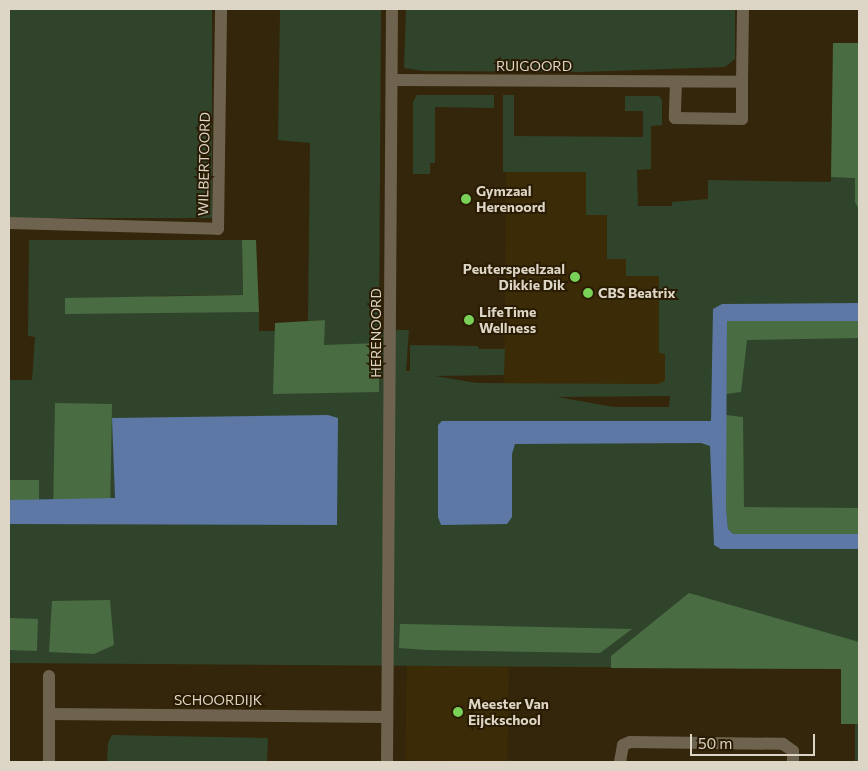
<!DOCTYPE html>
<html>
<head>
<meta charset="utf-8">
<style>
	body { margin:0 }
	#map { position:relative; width:868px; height:771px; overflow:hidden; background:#33260b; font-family:Commissioner,sans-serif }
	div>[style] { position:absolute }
	.built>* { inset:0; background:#3b2b07; transform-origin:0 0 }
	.green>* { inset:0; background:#30442b; transform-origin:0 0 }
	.forest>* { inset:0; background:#496c42; transform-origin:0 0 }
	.water>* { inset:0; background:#5d78a5 }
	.street>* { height:12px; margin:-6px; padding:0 6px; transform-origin:6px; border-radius:6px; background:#6e634e }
	.dots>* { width:14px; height:14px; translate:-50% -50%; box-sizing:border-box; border:2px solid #291c03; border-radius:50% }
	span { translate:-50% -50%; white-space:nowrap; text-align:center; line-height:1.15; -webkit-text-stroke:4px #291c03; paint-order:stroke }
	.street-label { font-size:14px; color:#ddd5c6 }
	.poi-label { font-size:14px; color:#ddd5c6; font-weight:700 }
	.left { translate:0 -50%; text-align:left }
	.right { translate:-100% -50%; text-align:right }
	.frame { position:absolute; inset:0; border:10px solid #ddd5c6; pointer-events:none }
	.scale { position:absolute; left:690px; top:734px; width:125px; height:22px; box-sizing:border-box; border:2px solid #ddd5c6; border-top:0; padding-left:6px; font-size:15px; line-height:18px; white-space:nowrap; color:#ddd5c6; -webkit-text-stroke:4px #291c03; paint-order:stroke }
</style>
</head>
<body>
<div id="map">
	<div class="built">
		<i style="clip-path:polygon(506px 172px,637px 172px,637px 206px,673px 206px,671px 384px,504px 384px)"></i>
		<i style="left:509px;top:662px;width:100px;height:102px;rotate:91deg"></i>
	</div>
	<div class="green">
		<i style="left:9px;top:9px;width:203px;height:209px"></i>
		<i style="clip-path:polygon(evenodd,280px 9px,381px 9px,379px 330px,409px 330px,406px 371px,410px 371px,410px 345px,478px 346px,479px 349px,505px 349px,504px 375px,435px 376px,477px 383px,658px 384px,665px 381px,665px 354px,659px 353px,659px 276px,626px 276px,626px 259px,607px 259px,607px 215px,586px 215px,586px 172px,503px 172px,503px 95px,514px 95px,514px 136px,643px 137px,643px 111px,625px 111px,625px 96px,659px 96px,662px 100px,662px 125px,651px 126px,651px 169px,637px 170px,638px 206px,672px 206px,672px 202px,708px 199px,708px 180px,831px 182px,831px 177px,846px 177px,859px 163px,859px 762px,855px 762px,855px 669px,9px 663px,9px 380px,32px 380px,35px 337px,28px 336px,29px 240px,242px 240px,243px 295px,154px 296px,237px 312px,259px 312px,259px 331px,324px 331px,324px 320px,308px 321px,310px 143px,278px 140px,280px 9px,670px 396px,669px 407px,614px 407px,557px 397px,670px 396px)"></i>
		<i style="clip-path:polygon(406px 9px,735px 9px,735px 59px,725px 67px,580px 72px,424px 71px,404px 68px)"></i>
		<i style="clip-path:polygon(417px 95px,494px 95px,494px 108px,435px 107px,435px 163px,430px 163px,430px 174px,413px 174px,413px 102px)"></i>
		<i style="clip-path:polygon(112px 735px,268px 738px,267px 762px,107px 762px,108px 743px)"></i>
	</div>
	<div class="forest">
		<i style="clip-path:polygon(833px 43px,859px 43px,859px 210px,855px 202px,855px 178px,831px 177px)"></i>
		<i style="clip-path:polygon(242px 240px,256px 240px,259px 312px,65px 314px,65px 298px,243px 295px)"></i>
		<i style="clip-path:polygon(325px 320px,324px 345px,379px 343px,379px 392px,273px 394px,275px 323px)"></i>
		<i style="clip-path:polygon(727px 321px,859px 321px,859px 338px,747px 340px,741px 392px,726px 394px)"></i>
		<i style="left:55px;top:403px;width:57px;height:97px;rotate:1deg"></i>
		<i style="clip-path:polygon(726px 415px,743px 417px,744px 507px,859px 508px,859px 534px,733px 534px,728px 529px,726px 508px)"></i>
		<i style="left:39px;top:480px;width:20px;height:30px;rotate:90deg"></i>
		<i style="clip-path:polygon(689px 593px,859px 642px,859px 724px,841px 724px,841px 669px,611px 668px,611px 656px)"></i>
		<i style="clip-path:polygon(110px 600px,114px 645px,94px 654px,49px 652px,52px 601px)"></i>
		<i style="left:9px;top:618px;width:29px;height:32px;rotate:2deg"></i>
		<i style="clip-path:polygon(400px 624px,406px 624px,632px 629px,600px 653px,426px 650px,399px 648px)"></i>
	</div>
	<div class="water">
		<i style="clip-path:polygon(859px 303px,859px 321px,727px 321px,726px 508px,728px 529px,733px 534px,859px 534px,859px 549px,721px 549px,714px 545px,710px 446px,701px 443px,515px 444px,512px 454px,512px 517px,507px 524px,441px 525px,438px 517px,438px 425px,442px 421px,711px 421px,713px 309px,722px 304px)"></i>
		<i style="clip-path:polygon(328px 415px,338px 418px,337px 525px,9px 524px,9px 500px,115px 498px,112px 418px)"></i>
	</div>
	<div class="street">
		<i style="left:392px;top:80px;width:350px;rotate:0.3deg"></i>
		<i style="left:742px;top:82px;width:73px;rotate:-89.2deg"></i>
		<i style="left:676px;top:82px;width:36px;rotate:92deg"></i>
		<i style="left:675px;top:118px;width:67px;rotate:0.9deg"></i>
		<i style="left:742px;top:119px;width:37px;rotate:-90deg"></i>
		<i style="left:9px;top:223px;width:209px;rotate:1.6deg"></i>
		<i style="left:218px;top:229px;width:220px;rotate:-89.2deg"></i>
		<i style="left:49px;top:714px;width:338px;rotate:0.5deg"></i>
		<i style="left:49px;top:762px;width:86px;rotate:-90deg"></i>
		<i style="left:387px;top:762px;width:753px;rotate:-89.62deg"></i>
		<i style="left:620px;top:762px;width:17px;rotate:-80deg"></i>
		<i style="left:623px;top:745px;width:8px;rotate:-23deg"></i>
		<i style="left:630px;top:742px;width:153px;rotate:0.7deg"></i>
		<i style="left:783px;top:744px;width:12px;rotate:35deg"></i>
		<i style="left:793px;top:751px;width:11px;rotate:90deg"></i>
	</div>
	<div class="dots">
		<i style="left:466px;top:199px;background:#79d157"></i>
		<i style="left:575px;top:277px;background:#79d157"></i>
		<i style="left:588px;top:293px;background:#79d157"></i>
		<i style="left:469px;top:320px;background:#79d157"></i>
		<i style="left:458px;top:712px;background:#79d157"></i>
	</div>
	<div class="street-label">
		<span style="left:534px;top:66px">RUIGOORD</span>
		<span style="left:204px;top:164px;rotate:-89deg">WILBERTOORD</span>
		<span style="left:376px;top:333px;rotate:-90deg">HERENOORD</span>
		<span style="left:218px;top:700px">SCHOORDIJK</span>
	</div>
	<div class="poi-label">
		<span class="left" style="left:476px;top:199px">Gymzaal<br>Herenoord</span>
		<span class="right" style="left:565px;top:277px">Peuterspeelzaal<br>Dikkie Dik</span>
		<span class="left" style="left:598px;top:293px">CBS Beatrix</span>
		<span class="left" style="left:479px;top:320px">LifeTime<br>Wellness</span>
		<span class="left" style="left:468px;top:712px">Meester Van<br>Eijckschool</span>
	</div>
	<div class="frame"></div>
	<div class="scale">50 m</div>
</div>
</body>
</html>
